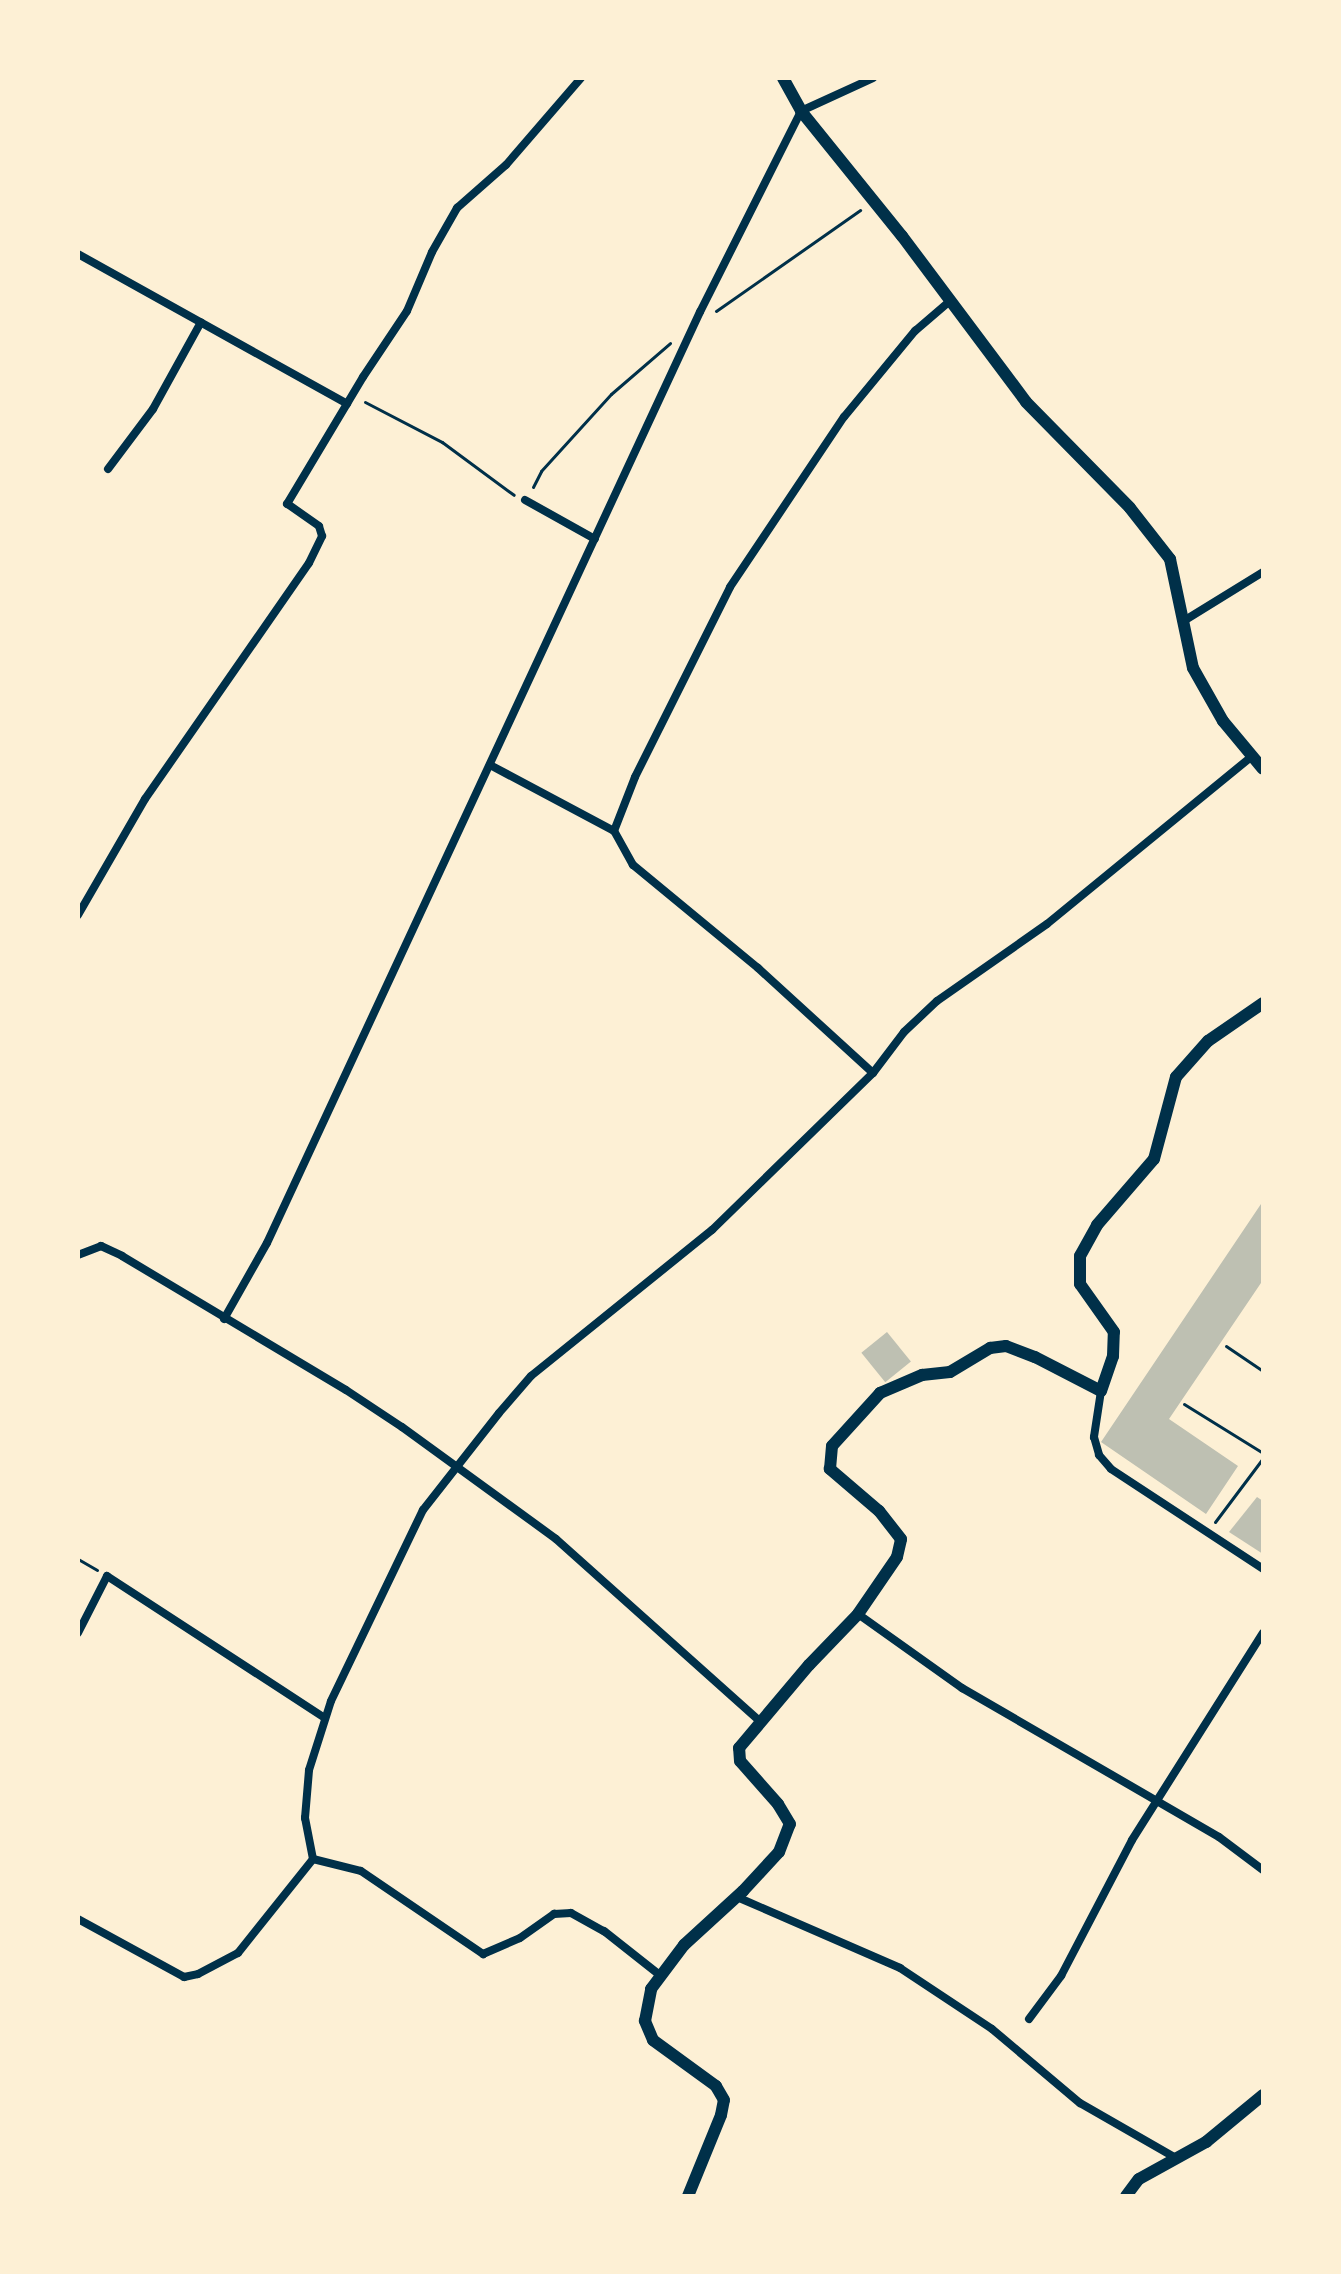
<!DOCTYPE html>
<html>
<head>
<meta charset="utf-8">
<style>
	body { margin:0 }
	#map { position:relative; width:1341px; height:2274px; overflow:hidden; background:#fdf0d5; font-family:Spectral,serif }
	div>[style] { position:absolute }
	.building>* { inset:0; background:#bec0b2; transform-origin:0 0 }
	.path>* { height:3px; margin:-1.5px; padding:0 1.5px; transform-origin:1.5px; border-radius:1.5px; background:#003049 }
	.minor>* { height:8px; margin:-4px; padding:0 4px; transform-origin:4px; border-radius:4px; background:#003049 }
	.tertiary>* { height:12px; margin:-6px; padding:0 6px; transform-origin:6px; border-radius:6px; background:#003049 }
	span { translate:-50% -50%; white-space:nowrap; text-align:center; line-height:1.15; -webkit-text-stroke:7px #fdf0d5; paint-order:stroke }
	.frame { position:absolute; inset:0; border:80px solid #fdf0d5; pointer-events:none }
</style>
</head>
<body>
<div id="map">
	<div class="building">
		<i style="clip-path:polygon(1263px 1201px,1263px 1280px,1169px 1419px,1238px 1466px,1206px 1514px,1101px 1442px)"></i>
		<i style="left:887px;top:1332px;width:38px;height:33px;rotate:51deg"></i>
		<i style="clip-path:polygon(1257px 1497px,1263px 1501px,1263px 1554px,1229px 1532px)"></i>
	</div>
	<div class="path">
		<i style="left:716px;top:311px;width:176px;rotate:-35deg"></i>
		<i style="left:365px;top:402px;width:87px;rotate:27.5deg"></i>
		<i style="left:442px;top:442px;width:89px;rotate:36.4deg"></i>
		<i style="left:533px;top:487px;width:18px;rotate:-63deg"></i>
		<i style="left:541px;top:471px;width:104px;rotate:-47.7deg"></i>
		<i style="left:611px;top:394px;width:78px;rotate:-40.8deg"></i>
		<i style="left:1226px;top:1346px;width:45px;rotate:34deg"></i>
		<i style="left:1184px;top:1404px;width:93px;rotate:31.8deg"></i>
		<i style="left:1215px;top:1522px;width:80px;rotate:-53.1deg"></i>
		<i style="left:78px;top:1559px;width:22px;rotate:30deg"></i>
	</div>
	<div class="minor">
		<i style="left:78px;top:254px;width:308px;rotate:29.1deg"></i>
		<i style="left:108px;top:469px;width:75px;rotate:-53.1deg"></i>
		<i style="left:153px;top:409px;width:99px;rotate:-61.1deg"></i>
		<i style="left:525px;top:500px;width:80px;rotate:29.1deg"></i>
		<i style="left:1182px;top:622px;width:95px;rotate:-31.7deg"></i>
		<i style="left:490px;top:765px;width:140px;rotate:28deg"></i>
		<i style="left:78px;top:915px;width:134px;rotate:-60deg"></i>
		<i style="left:145px;top:799px;width:287px;rotate:-55.2deg"></i>
		<i style="left:309px;top:563px;width:30px;rotate:-64deg"></i>
		<i style="left:322px;top:536px;width:10px;rotate:-107deg"></i>
		<i style="left:319px;top:526px;width:39px;rotate:-145deg"></i>
		<i style="left:287px;top:504px;width:148px;rotate:-59.1deg"></i>
		<i style="left:363px;top:377px;width:79px;rotate:-56.3deg"></i>
		<i style="left:407px;top:311px;width:64px;rotate:-67deg"></i>
		<i style="left:432px;top:252px;width:51px;rotate:-60.4deg"></i>
		<i style="left:457px;top:208px;width:65px;rotate:-41.3deg"></i>
		<i style="left:506px;top:165px;width:115px;rotate:-49.2deg"></i>
		<i style="left:873px;top:1073px;width:156px;rotate:-137.6deg"></i>
		<i style="left:758px;top:968px;width:162px;rotate:-140.5deg"></i>
		<i style="left:633px;top:865px;width:39px;rotate:-119deg"></i>
		<i style="left:614px;top:831px;width:58px;rotate:-68.7deg"></i>
		<i style="left:635px;top:777px;width:212px;rotate:-63.4deg"></i>
		<i style="left:730px;top:587px;width:205px;rotate:-56.2deg"></i>
		<i style="left:844px;top:417px;width:112px;rotate:-50.5deg"></i>
		<i style="left:915px;top:331px;width:46px;rotate:-40.6deg"></i>
		<i style="left:78px;top:1255px;width:25px;rotate:-21deg"></i>
		<i style="left:101px;top:1246px;width:23px;rotate:25deg"></i>
		<i style="left:122px;top:1256px;width:261px;rotate:30.9deg"></i>
		<i style="left:346px;top:1390px;width:67px;rotate:33.5deg"></i>
		<i style="left:402px;top:1427px;width:190px;rotate:36deg"></i>
		<i style="left:556px;top:1539px;width:275px;rotate:41.8deg"></i>
		<i style="left:224px;top:1319px;width:87px;rotate:-60.5deg"></i>
		<i style="left:267px;top:1243px;width:1027px;rotate:-65.06deg"></i>
		<i style="left:700px;top:312px;width:225px;rotate:-63.3deg"></i>
		<i style="left:801px;top:111px;width:79px;rotate:-24.6deg"></i>
		<i style="left:1101px;top:1391px;width:47px;rotate:98.7deg"></i>
		<i style="left:1094px;top:1437px;width:19px;rotate:74deg"></i>
		<i style="left:1099px;top:1455px;width:18px;rotate:49deg"></i>
		<i style="left:1111px;top:1469px;width:182px;rotate:33.3deg"></i>
		<i style="left:858px;top:1614px;width:128px;rotate:35.4deg"></i>
		<i style="left:962px;top:1688px;width:297px;rotate:30.1deg"></i>
		<i style="left:1219px;top:1837px;width:55px;rotate:36.9deg"></i>
		<i style="left:78px;top:1633px;width:64px;rotate:-63deg"></i>
		<i style="left:107px;top:1576px;width:260px;rotate:33.1deg"></i>
		<i style="left:313px;top:1859px;width:42px;rotate:-101deg"></i>
		<i style="left:305px;top:1818px;width:48px;rotate:-85.2deg"></i>
		<i style="left:309px;top:1770px;width:72px;rotate:-72.3deg"></i>
		<i style="left:331px;top:1701px;width:212px;rotate:-64.3deg"></i>
		<i style="left:423px;top:1510px;width:123px;rotate:-51.9deg"></i>
		<i style="left:499px;top:1413px;width:49px;rotate:-49.1deg"></i>
		<i style="left:531px;top:1376px;width:233px;rotate:-38.9deg"></i>
		<i style="left:712px;top:1230px;width:225px;rotate:-44.3deg"></i>
		<i style="left:873px;top:1073px;width:51px;rotate:-52.9deg"></i>
		<i style="left:904px;top:1032px;width:45px;rotate:-43.2deg"></i>
		<i style="left:937px;top:1001px;width:134px;rotate:-35deg"></i>
		<i style="left:1047px;top:924px;width:264px;rotate:-39.3deg"></i>
		<i style="left:737px;top:1897px;width:178px;rotate:23.5deg"></i>
		<i style="left:900px;top:1968px;width:110px;rotate:33.5deg"></i>
		<i style="left:992px;top:2029px;width:115px;rotate:40.1deg"></i>
		<i style="left:1080px;top:2103px;width:111px;rotate:29.8deg"></i>
		<i style="left:78px;top:1919px;width:121px;rotate:28.7deg"></i>
		<i style="left:184px;top:1977px;width:14px;rotate:-12deg"></i>
		<i style="left:198px;top:1974px;width:45px;rotate:-27.7deg"></i>
		<i style="left:238px;top:1953px;width:120px;rotate:-51.4deg"></i>
		<i style="left:313px;top:1859px;width:49px;rotate:14deg"></i>
		<i style="left:361px;top:1871px;width:148px;rotate:34.2deg"></i>
		<i style="left:483px;top:1954px;width:40px;rotate:-23.4deg"></i>
		<i style="left:520px;top:1938px;width:42px;rotate:-35.2deg"></i>
		<i style="left:554px;top:1914px;width:17px;rotate:-3deg"></i>
		<i style="left:571px;top:1913px;width:38px;rotate:29deg"></i>
		<i style="left:604px;top:1931px;width:73px;rotate:38.3deg"></i>
		<i style="left:1029px;top:2019px;width:54px;rotate:-53.3deg"></i>
		<i style="left:1061px;top:1976px;width:153px;rotate:-62.4deg"></i>
		<i style="left:1132px;top:1840px;width:245px;rotate:-57.7deg"></i>
	</div>
	<div class="tertiary">
		<i style="left:783px;top:78px;width:38px;rotate:61deg"></i>
		<i style="left:801px;top:111px;width:161px;rotate:51.1deg"></i>
		<i style="left:902px;top:236px;width:207px;rotate:53.2deg"></i>
		<i style="left:1026px;top:402px;width:148px;rotate:45.5deg"></i>
		<i style="left:1130px;top:508px;width:65px;rotate:51.9deg"></i>
		<i style="left:1170px;top:559px;width:111px;rotate:78.1deg"></i>
		<i style="left:1193px;top:668px;width:61px;rotate:60.5deg"></i>
		<i style="left:1223px;top:721px;width:62px;rotate:50.2deg"></i>
		<i style="left:688px;top:2196px;width:87px;rotate:-67.8deg"></i>
		<i style="left:721px;top:2115px;width:15px;rotate:-79deg"></i>
		<i style="left:724px;top:2100px;width:16px;rotate:-120deg"></i>
		<i style="left:716px;top:2086px;width:78px;rotate:-143.9deg"></i>
		<i style="left:653px;top:2040px;width:21px;rotate:-113deg"></i>
		<i style="left:645px;top:2021px;width:33px;rotate:-79deg"></i>
		<i style="left:651px;top:1989px;width:55px;rotate:-53.1deg"></i>
		<i style="left:684px;top:1945px;width:80px;rotate:-42.5deg"></i>
		<i style="left:743px;top:1891px;width:53px;rotate:-47.3deg"></i>
		<i style="left:779px;top:1852px;width:30px;rotate:-69deg"></i>
		<i style="left:790px;top:1824px;width:23px;rotate:-121deg"></i>
		<i style="left:778px;top:1804px;width:57px;rotate:-131.5deg"></i>
		<i style="left:740px;top:1761px;width:13px;rotate:-94deg"></i>
		<i style="left:739px;top:1748px;width:109px;rotate:-49.9deg"></i>
		<i style="left:809px;top:1665px;width:71px;rotate:-46.1deg"></i>
		<i style="left:858px;top:1614px;width:69px;rotate:-55.6deg"></i>
		<i style="left:897px;top:1557px;width:18px;rotate:-77deg"></i>
		<i style="left:901px;top:1539px;width:36px;rotate:-128deg"></i>
		<i style="left:879px;top:1511px;width:65px;rotate:-139.4deg"></i>
		<i style="left:830px;top:1469px;width:23px;rotate:-85deg"></i>
		<i style="left:832px;top:1446px;width:72px;rotate:-47.8deg"></i>
		<i style="left:880px;top:1393px;width:46px;rotate:-23.2deg"></i>
		<i style="left:922px;top:1375px;width:28px;rotate:-6deg"></i>
		<i style="left:950px;top:1372px;width:47px;rotate:-31deg"></i>
		<i style="left:990px;top:1348px;width:16px;rotate:-7deg"></i>
		<i style="left:1006px;top:1346px;width:31px;rotate:21deg"></i>
		<i style="left:1035px;top:1357px;width:74px;rotate:27.3deg"></i>
		<i style="left:1101px;top:1391px;width:37px;rotate:-71deg"></i>
		<i style="left:1113px;top:1356px;width:24px;rotate:-88deg"></i>
		<i style="left:1114px;top:1332px;width:59px;rotate:-125.3deg"></i>
		<i style="left:1080px;top:1284px;width:28px;rotate:-90deg"></i>
		<i style="left:1080px;top:1256px;width:35px;rotate:-61deg"></i>
		<i style="left:1097px;top:1225px;width:87px;rotate:-49.2deg"></i>
		<i style="left:1154px;top:1159px;width:85px;rotate:-75deg"></i>
		<i style="left:1176px;top:1077px;width:48px;rotate:-48.4deg"></i>
		<i style="left:1208px;top:1041px;width:67px;rotate:-34.6deg"></i>
		<i style="left:1126px;top:2196px;width:21px;rotate:-53deg"></i>
		<i style="left:1139px;top:2179px;width:77px;rotate:-28.9deg"></i>
		<i style="left:1206px;top:2142px;width:74px;rotate:-39.5deg"></i>
	</div>
	<div class="frame"></div>
</div>
</body>
</html>
